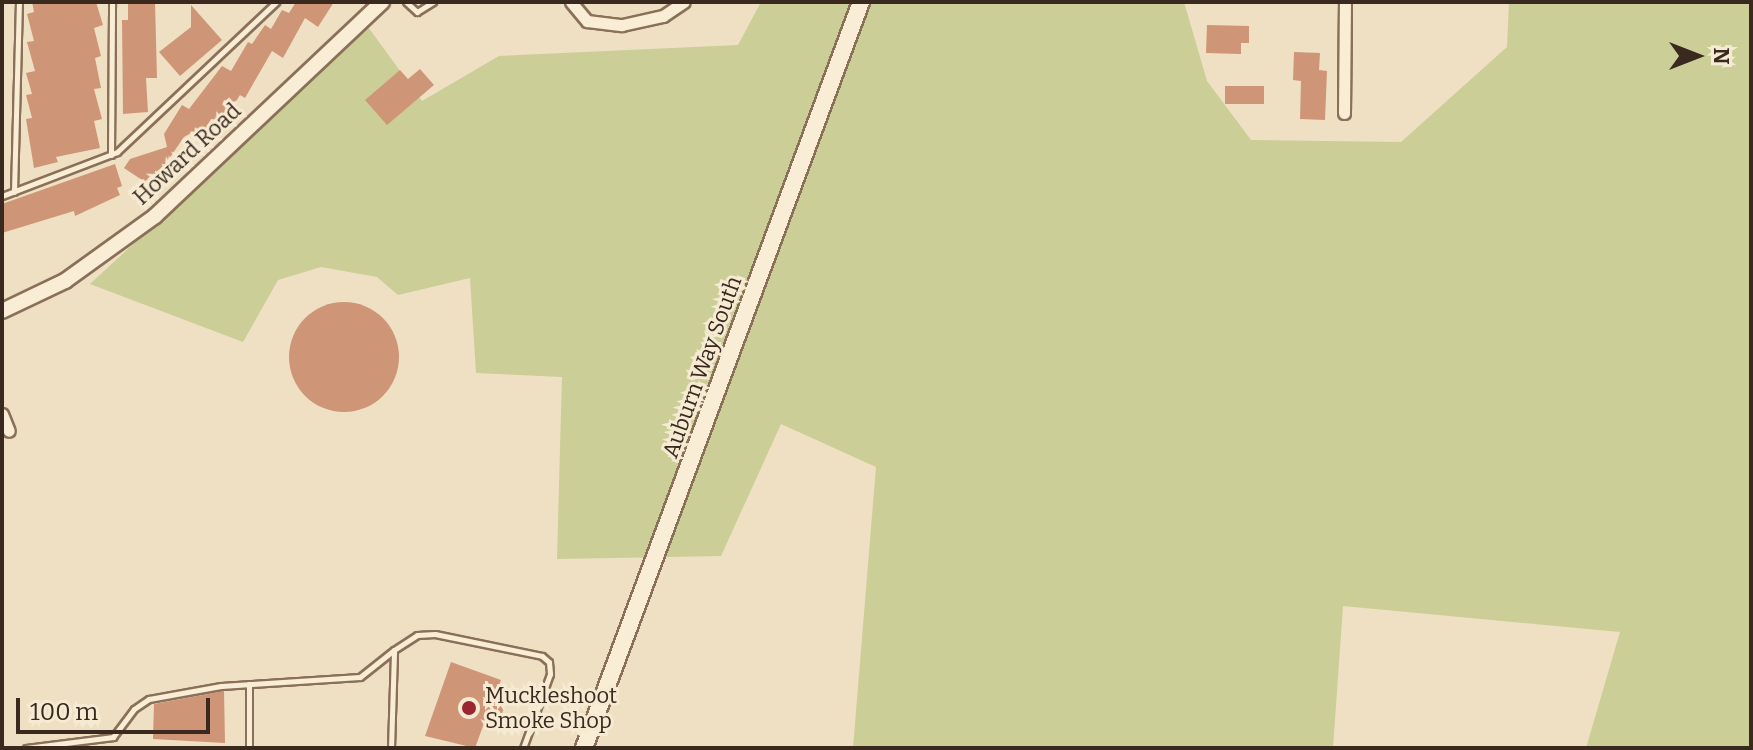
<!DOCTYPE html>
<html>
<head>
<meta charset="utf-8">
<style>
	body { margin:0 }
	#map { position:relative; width:1753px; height:750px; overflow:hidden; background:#efdfc3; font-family:Bitter,serif }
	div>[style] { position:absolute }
	.green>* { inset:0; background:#cbce96 }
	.building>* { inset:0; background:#ce9677; transform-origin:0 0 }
	.round { border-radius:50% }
	.roads { filter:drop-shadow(2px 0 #8a7059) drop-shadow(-2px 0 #8a7059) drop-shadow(0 2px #8a7059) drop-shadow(0 -2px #8a7059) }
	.service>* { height:5px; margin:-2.5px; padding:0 2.5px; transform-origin:2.5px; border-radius:2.5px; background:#faedd6 }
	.minor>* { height:11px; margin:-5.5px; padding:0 5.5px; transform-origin:5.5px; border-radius:5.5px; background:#faedd6 }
	.tertiary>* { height:14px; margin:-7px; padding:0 7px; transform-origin:7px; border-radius:7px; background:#faedd6 }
	.secondary>* { height:16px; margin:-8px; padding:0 8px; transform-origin:8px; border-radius:8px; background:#faedd6 }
	.dots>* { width:22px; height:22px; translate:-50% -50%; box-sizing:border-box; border:4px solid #f6ead2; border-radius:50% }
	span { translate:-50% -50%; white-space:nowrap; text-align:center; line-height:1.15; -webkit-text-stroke:6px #f6ead2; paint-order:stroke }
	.street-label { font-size:22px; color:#39291e }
	.poi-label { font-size:22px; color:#39291e }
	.left { translate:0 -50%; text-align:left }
	.frame { position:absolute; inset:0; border:4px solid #39291e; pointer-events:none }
	.north { position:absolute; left:1657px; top:16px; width:80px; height:80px; -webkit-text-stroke:6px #f6ead2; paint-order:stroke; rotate:90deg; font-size:22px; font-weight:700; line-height:32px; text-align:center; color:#39291e }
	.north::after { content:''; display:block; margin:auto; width:28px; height:36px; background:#39291e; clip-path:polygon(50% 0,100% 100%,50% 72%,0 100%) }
	.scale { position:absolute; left:16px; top:698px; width:194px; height:36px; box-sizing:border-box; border:4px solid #39291e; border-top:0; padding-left:10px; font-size:24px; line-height:28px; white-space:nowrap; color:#39291e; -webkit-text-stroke:6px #f6ead2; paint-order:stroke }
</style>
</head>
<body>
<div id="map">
	<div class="green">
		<i style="clip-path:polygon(761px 2px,1184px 2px,1207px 81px,1251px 140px,1401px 142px,1507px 47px,1509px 2px,1751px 2px,1751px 748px,1586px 748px,1620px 632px,1343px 606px,1333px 748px,853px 748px,876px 467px,781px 424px,721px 556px,557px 559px,562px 377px,476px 373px,470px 278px,398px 295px,377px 277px,321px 267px,278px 280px,243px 342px,90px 284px,368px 27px,422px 101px,499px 56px,738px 45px)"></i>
	</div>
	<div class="building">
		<i style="clip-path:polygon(32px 2px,96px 2px,103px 25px,94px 28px,101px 56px,95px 58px,101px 88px,94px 89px,102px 119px,94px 121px,100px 148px,56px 157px,58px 162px,34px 168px,26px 119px,32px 118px,26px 95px,32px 94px,26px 73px,35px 71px,27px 42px,34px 41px,27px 14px,34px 12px)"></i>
		<i style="clip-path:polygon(128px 2px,155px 2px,157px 78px,146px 78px,148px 112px,123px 114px,122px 20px,128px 20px)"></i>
		<i style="clip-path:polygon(296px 2px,334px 2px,318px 27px,305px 18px,283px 58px,272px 51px,245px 98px,240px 95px,224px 120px,211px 119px,200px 138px,191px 133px,184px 137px,155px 179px,150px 176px,145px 182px,124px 168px,130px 159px,167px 147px,164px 134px,182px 105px,189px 109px,222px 66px,231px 71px,248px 42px,252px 44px,265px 25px,271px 29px,282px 10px,289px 13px)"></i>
		<i style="clip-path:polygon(191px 5px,222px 40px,180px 76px,159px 52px,191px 27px)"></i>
		<i style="clip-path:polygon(1207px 25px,1249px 26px,1249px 43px,1241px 43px,1241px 54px,1206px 53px)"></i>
		<i style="clip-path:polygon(1294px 52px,1320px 53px,1319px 70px,1327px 71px,1325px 120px,1300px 119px,1301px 81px,1293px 80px)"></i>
		<i style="clip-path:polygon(420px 69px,434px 85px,387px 125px,365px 100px,400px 70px,408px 79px)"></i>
		<i style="left:1225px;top:86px;width:39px;height:18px"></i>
		<i style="clip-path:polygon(115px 164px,122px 186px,117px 188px,120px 195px,75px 216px,74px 211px,2px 233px,2px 204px)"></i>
		<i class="round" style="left:289px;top:302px;width:110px;height:110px"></i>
		<i style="clip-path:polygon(451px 662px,501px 680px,495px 697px,506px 701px,500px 720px,487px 715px,475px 748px,425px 736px)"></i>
		<i style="clip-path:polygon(224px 691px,225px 743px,153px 739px,154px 704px)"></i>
	</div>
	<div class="roads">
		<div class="service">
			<i style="left:406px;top:2px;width:15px;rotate:42deg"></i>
			<i style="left:417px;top:12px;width:19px;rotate:-32deg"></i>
			<i style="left:111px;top:155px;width:153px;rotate:-89.6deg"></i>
			<i style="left:14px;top:192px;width:190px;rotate:-88.5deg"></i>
			<i style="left:2px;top:196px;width:123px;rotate:-20.9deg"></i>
			<i style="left:117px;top:152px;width:219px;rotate:-43.3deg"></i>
			<i style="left:26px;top:748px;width:88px;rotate:-7.2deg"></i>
			<i style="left:113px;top:737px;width:35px;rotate:-53deg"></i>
			<i style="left:134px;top:709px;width:18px;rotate:-34deg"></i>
			<i style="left:149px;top:699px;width:73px;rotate:-10.2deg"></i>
			<i style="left:221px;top:686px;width:139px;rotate:-3.7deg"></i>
			<i style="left:360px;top:677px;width:43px;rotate:-38.5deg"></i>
			<i style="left:249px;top:748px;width:64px;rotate:-90deg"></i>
			<i style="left:391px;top:748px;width:98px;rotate:-88.2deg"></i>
			<i style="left:394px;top:650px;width:27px;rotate:-33deg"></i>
			<i style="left:417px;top:635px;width:18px;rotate:-3deg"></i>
			<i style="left:435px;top:634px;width:109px;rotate:11.6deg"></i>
			<i style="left:542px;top:656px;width:9px;rotate:41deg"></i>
			<i style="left:549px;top:662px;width:12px;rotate:85deg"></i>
			<i style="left:550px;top:674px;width:79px;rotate:110deg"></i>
		</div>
		<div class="minor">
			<i style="left:571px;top:2px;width:25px;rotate:50deg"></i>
			<i style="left:587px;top:21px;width:35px;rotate:7deg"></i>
			<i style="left:622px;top:25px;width:42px;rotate:-12.4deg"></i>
			<i style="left:663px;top:16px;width:25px;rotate:-34deg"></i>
			<i style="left:1344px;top:113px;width:111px;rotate:-89.5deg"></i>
			<i style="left:2px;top:414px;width:18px;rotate:68deg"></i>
		</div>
		<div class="tertiary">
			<i style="left:2px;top:311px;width:70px;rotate:-25.5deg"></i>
			<i style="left:65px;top:281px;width:111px;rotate:-35.8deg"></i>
			<i style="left:155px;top:216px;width:312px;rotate:-43.3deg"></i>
		</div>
		<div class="secondary">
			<i style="left:584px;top:748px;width:796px;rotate:-69.63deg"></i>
		</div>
	</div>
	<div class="dots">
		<i style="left:469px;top:708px;background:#9a272f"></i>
	</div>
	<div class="street-label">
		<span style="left:187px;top:154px;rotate:-43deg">Howard Road</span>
		<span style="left:702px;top:367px;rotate:-70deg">Auburn Way South</span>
	</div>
	<div class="poi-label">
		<span class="left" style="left:485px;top:708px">Muckleshoot<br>Smoke Shop</span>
	</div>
	<div class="frame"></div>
	<div class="north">N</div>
	<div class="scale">100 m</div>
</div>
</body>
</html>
